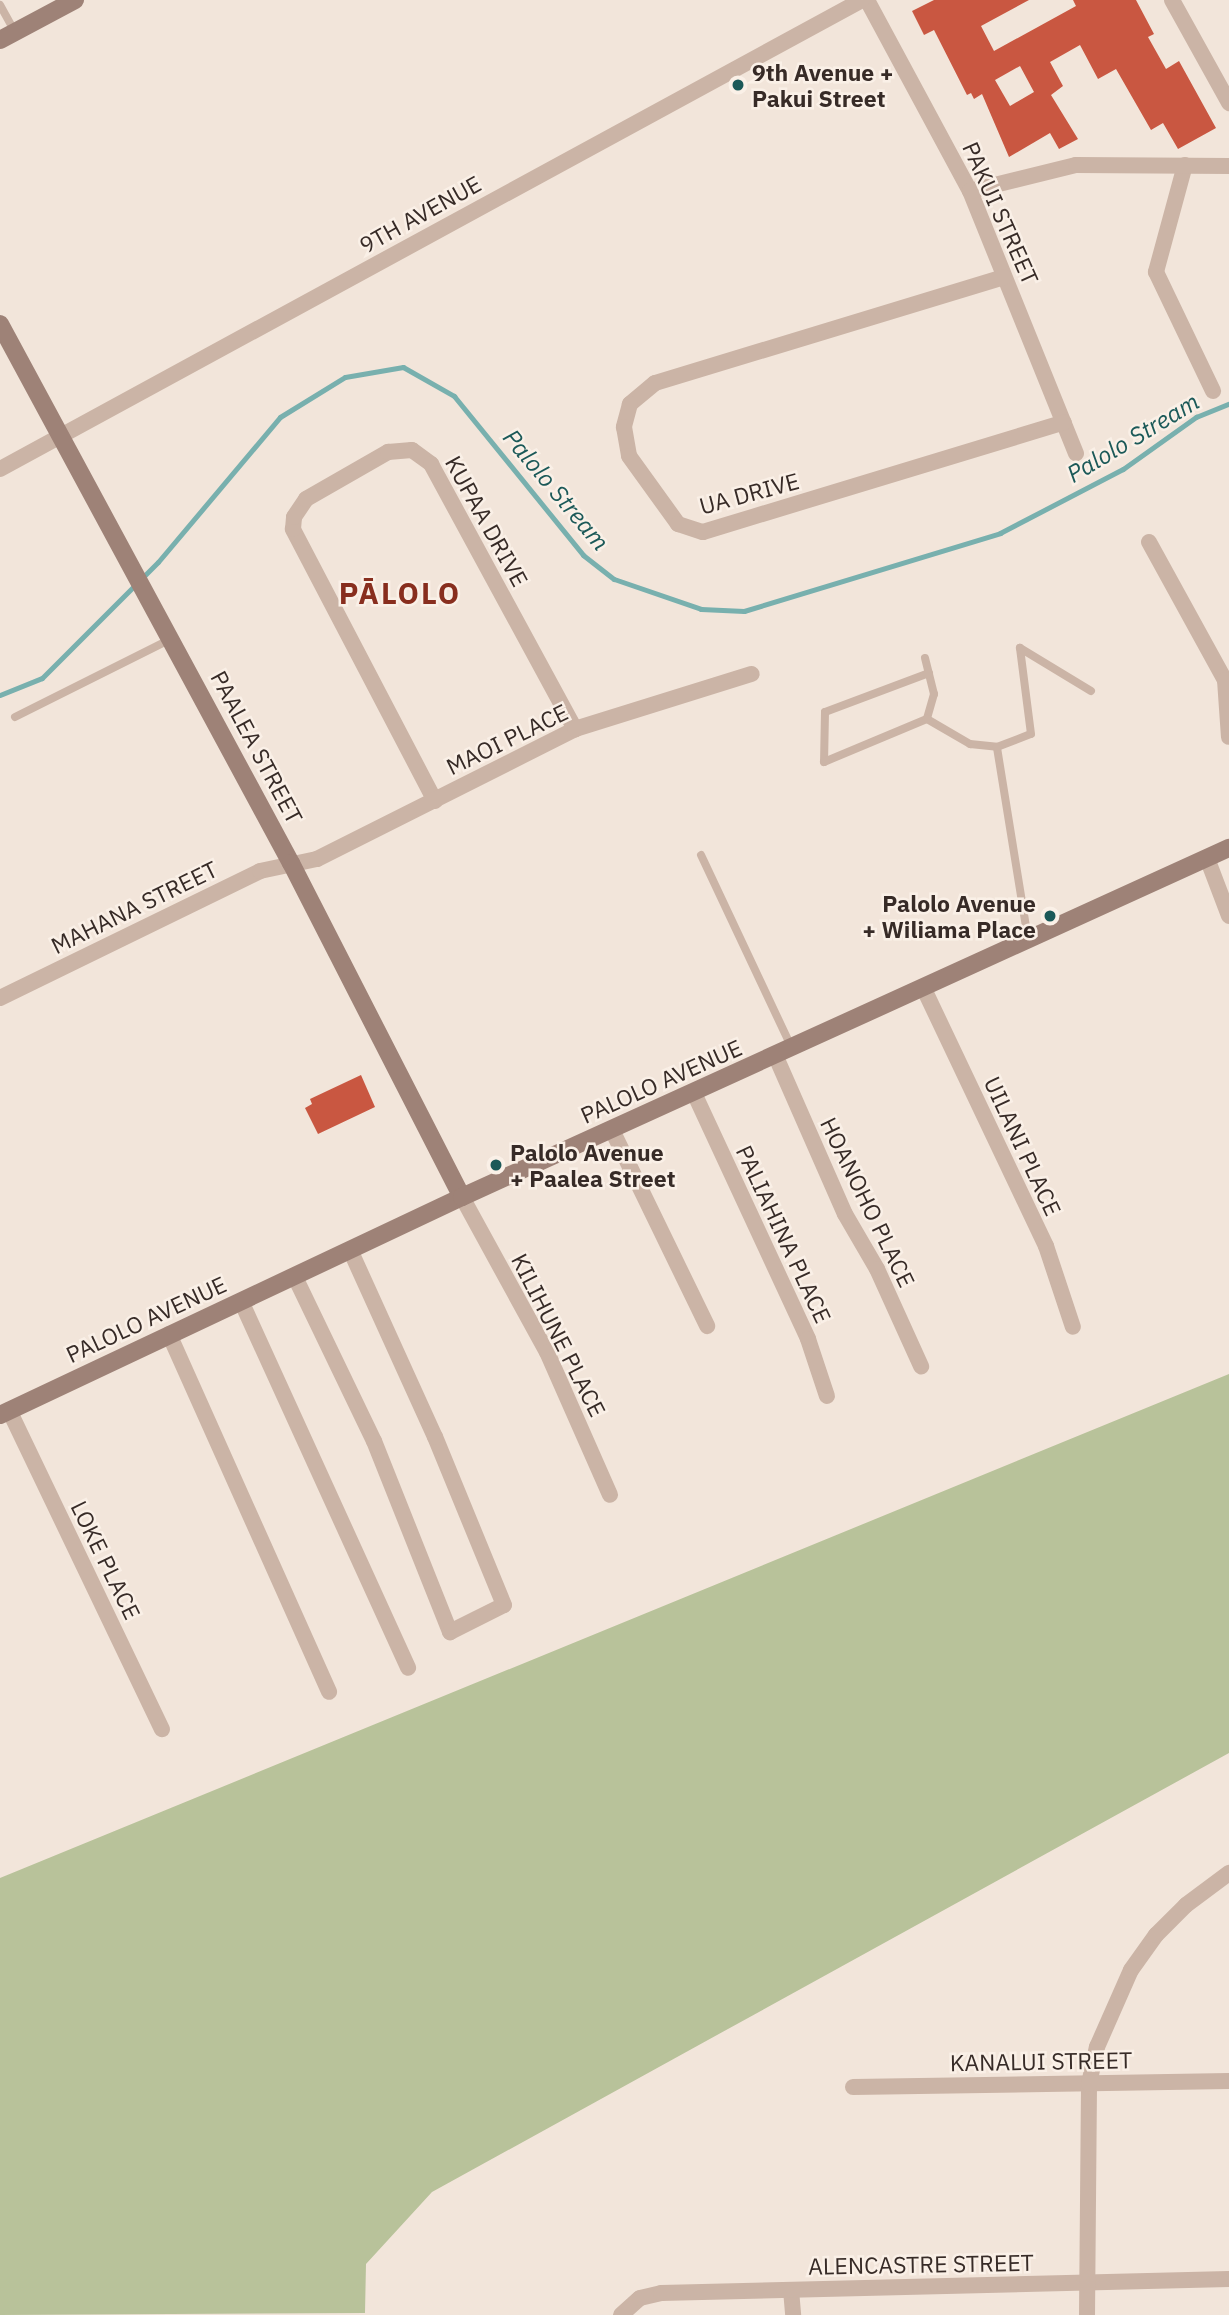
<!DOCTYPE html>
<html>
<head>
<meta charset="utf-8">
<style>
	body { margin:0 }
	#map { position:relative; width:1229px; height:2315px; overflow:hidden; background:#f2e5da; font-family:"IBM Plex Sans",sans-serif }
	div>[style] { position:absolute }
	.green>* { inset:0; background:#b8c29a }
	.stream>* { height:5px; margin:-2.5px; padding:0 2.5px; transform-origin:2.5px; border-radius:2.5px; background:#78b0ae }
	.building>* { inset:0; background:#c95741 }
	.lane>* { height:8px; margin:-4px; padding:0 4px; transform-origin:4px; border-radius:4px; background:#cbb4a6 }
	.street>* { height:16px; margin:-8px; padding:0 8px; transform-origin:8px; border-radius:8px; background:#cbb4a6 }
	.secondary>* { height:18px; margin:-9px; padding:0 9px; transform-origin:9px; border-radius:9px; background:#9e8277 }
	.dots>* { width:19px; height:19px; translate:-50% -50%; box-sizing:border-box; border:4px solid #faf0e7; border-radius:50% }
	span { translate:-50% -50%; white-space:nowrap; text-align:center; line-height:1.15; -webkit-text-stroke:5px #faf0e7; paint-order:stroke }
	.poi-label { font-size:23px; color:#372b27; font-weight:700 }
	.left { translate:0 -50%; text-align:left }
	.right { translate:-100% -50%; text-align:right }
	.street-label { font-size:23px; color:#372b27 }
	.water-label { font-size:24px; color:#1b5958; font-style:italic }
	.district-label { font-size:30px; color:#882e1e; font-weight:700; letter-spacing:2px }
</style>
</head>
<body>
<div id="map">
	<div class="green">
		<i style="clip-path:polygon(1229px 1374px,1229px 1753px,432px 2192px,366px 2264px,365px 2313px,0 2315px,0 1878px)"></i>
	</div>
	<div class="stream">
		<i style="left:0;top:695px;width:45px;rotate:-22deg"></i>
		<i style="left:42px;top:678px;width:164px;rotate:-45deg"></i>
		<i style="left:158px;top:562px;width:189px;rotate:-49.9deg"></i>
		<i style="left:280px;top:417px;width:76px;rotate:-31.6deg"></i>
		<i style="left:345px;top:377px;width:59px;rotate:-9.8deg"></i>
		<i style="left:403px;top:367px;width:59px;rotate:29.6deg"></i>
		<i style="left:454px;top:396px;width:205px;rotate:50.9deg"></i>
		<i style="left:583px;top:555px;width:39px;rotate:38deg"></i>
		<i style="left:614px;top:579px;width:92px;rotate:19deg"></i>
		<i style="left:701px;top:609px;width:43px;rotate:2.7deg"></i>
		<i style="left:744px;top:611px;width:268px;rotate:-16.9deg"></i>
		<i style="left:1000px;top:533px;width:139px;rotate:-27.5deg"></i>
		<i style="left:1123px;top:469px;width:90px;rotate:-35.5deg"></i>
		<i style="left:1196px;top:417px;width:35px;rotate:-22deg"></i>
	</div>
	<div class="building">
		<i style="clip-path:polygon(evenodd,934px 0,1029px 0,981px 26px,994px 51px,1076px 6px,1073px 0,1136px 0,1154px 34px,1148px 37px,1166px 69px,1179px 61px,1216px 128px,1178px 149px,1163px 123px,1151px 130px,1116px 69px,1098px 79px,1080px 45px,1050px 62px,1063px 86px,1051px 95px,1078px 139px,1059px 149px,1050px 133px,1009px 157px,982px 94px,974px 99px,971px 93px,967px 95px,934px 30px,924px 35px,912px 11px,934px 0,1020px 66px,1034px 92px,1010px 106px,995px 80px,1020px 66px)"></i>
		<i style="clip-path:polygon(361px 1075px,375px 1107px,318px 1134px,305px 1108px,312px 1104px,310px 1099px)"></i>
	</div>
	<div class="lane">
		<i style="left:0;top:5px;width:31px;rotate:61deg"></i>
		<i style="left:925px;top:658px;width:37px;rotate:76deg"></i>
		<i style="left:934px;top:694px;width:26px;rotate:106deg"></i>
		<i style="left:929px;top:673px;width:111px;rotate:159.4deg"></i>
		<i style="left:825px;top:712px;width:50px;rotate:91.1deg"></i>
		<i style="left:824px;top:762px;width:112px;rotate:-22.7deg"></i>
		<i style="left:927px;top:719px;width:50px;rotate:30.2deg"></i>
		<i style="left:970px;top:744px;width:27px;rotate:6deg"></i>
		<i style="left:15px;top:717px;width:174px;rotate:-26.6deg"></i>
		<i style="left:701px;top:855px;width:211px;rotate:64.8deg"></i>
		<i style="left:1028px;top:939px;width:194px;rotate:-99.2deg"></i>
		<i style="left:997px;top:747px;width:36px;rotate:-21deg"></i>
		<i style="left:1031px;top:734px;width:87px;rotate:-97.3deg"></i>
		<i style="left:1020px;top:648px;width:83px;rotate:31.2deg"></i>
	</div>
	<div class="street">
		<i style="left:867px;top:0;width:217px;rotate:61.7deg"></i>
		<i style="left:970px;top:191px;width:283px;rotate:68deg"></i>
		<i style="left:1172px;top:0;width:118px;rotate:61deg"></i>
		<i style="left:1185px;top:165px;width:111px;rotate:105.2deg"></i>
		<i style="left:1156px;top:272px;width:132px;rotate:64.4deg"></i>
		<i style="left:970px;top:191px;width:109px;rotate:-13.8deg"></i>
		<i style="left:1076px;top:165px;width:153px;rotate:0.4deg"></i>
		<i style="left:1004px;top:277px;width:365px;rotate:163.1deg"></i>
		<i style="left:655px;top:383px;width:33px;rotate:140deg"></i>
		<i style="left:630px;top:404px;width:24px;rotate:105deg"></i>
		<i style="left:624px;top:427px;width:29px;rotate:80deg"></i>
		<i style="left:629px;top:456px;width:84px;rotate:54.2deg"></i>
		<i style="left:678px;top:524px;width:26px;rotate:18deg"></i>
		<i style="left:703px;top:532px;width:377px;rotate:-16.9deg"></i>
		<i style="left:0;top:469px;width:981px;rotate:-28.55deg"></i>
		<i style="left:1149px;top:542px;width:158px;rotate:61.2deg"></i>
		<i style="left:1225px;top:680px;width:57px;rotate:86deg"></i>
		<i style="left:435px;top:801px;width:307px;rotate:-117.6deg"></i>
		<i style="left:293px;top:529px;width:12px;rotate:-85deg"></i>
		<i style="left:294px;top:517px;width:22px;rotate:-56deg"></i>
		<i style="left:306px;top:499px;width:95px;rotate:-29.8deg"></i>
		<i style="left:388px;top:452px;width:24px;rotate:-5deg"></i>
		<i style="left:412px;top:450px;width:24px;rotate:36deg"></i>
		<i style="left:431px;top:464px;width:302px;rotate:61.5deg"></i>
		<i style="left:1207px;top:858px;width:62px;rotate:69.2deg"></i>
		<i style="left:923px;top:987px;width:287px;rotate:64.6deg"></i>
		<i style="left:1046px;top:1246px;width:85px;rotate:71.6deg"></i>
		<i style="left:0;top:998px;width:289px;rotate:-26deg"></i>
		<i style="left:260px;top:871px;width:58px;rotate:-11.9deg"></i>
		<i style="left:317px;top:859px;width:289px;rotate:-26.7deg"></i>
		<i style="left:575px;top:729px;width:185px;rotate:-17.3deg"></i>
		<i style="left:776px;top:1057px;width:171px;rotate:66.3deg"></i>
		<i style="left:845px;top:1214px;width:64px;rotate:59.8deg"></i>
		<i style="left:877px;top:1269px;width:107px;rotate:65.6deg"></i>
		<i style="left:694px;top:1093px;width:271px;rotate:65.1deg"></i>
		<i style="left:808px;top:1339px;width:60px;rotate:71.6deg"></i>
		<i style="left:612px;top:1130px;width:218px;rotate:64.1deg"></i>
		<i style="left:462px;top:1197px;width:177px;rotate:61.3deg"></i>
		<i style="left:547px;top:1352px;width:156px;rotate:66.2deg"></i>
		<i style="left:295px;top:1277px;width:182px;rotate:64.3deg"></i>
		<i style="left:374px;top:1441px;width:206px;rotate:68.3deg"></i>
		<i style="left:450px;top:1632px;width:60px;rotate:-26.6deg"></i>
		<i style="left:504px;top:1605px;width:182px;rotate:-112.3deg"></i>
		<i style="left:435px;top:1437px;width:205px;rotate:-114.4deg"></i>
		<i style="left:241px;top:1301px;width:403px;rotate:65.5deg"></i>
		<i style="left:169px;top:1334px;width:392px;rotate:65.9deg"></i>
		<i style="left:9px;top:1410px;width:354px;rotate:64.4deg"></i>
		<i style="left:853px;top:2087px;width:376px;rotate:-0.9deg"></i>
		<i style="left:791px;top:2290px;width:25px;rotate:85deg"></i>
		<i style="left:621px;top:2315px;width:25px;rotate:-42deg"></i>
		<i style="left:640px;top:2298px;width:22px;rotate:-13deg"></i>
		<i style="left:661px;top:2293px;width:568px;rotate:-1.41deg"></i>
		<i style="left:1087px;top:2315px;width:231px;rotate:-89.5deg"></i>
		<i style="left:1089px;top:2084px;width:38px;rotate:-78deg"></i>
		<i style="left:1097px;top:2047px;width:84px;rotate:-66.2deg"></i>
		<i style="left:1131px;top:1970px;width:43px;rotate:-54.5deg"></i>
		<i style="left:1156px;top:1935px;width:42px;rotate:-45deg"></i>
		<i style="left:1186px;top:1905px;width:54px;rotate:-36.7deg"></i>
	</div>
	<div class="secondary">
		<i style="left:0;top:40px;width:85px;rotate:-28.1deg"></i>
		<i style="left:0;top:324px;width:613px;rotate:61.64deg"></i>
		<i style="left:291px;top:863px;width:375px;rotate:62.9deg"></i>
		<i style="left:0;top:1415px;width:511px;rotate:-25.26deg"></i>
		<i style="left:462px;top:1197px;width:843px;rotate:-24.47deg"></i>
	</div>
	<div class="dots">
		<i style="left:738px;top:85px;background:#1b5958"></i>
		<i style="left:1050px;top:916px;background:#1b5958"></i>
		<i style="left:496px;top:1165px;background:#1b5958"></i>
	</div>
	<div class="poi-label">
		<span class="left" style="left:752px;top:85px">9th Avenue +<br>Pakui Street</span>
		<span class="right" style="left:1036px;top:916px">Palolo Avenue<br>+ Wiliama Place</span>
		<span class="left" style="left:510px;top:1165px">Palolo Avenue<br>+ Paalea Street</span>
	</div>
	<div class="street-label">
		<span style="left:1001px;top:213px;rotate:66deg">PAKUI STREET</span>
		<span style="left:420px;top:214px;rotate:-29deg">9TH AVENUE</span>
		<span style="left:749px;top:493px;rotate:-15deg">UA DRIVE</span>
		<span style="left:487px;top:521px;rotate:61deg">KUPAA DRIVE</span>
		<span style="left:507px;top:739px;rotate:-26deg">MAOI PLACE</span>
		<span style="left:257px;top:747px;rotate:62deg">PAALEA STREET</span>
		<span style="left:134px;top:907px;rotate:-26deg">MAHANA STREET</span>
		<span style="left:661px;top:1081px;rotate:-24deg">PALOLO AVENUE</span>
		<span style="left:1023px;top:1146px;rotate:65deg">UILANI PLACE</span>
		<span style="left:868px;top:1202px;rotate:64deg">HOANOHO PLACE</span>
		<span style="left:784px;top:1234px;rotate:65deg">PALIAHINA PLACE</span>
		<span style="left:146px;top:1319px;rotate:-25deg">PALOLO AVENUE</span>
		<span style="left:559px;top:1335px;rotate:63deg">KILIHUNE PLACE</span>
		<span style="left:106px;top:1560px;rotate:64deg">LOKE PLACE</span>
		<span style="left:1041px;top:2061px;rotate:-1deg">KANALUI STREET</span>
		<span style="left:921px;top:2264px;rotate:-1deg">ALENCASTRE STREET</span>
	</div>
	<div class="water-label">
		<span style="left:1133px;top:438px;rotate:-31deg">Palolo Stream</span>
		<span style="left:556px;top:490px;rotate:50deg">Palolo Stream</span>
	</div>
	<div class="district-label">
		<span style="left:400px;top:593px">PĀLOLO</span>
	</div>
</div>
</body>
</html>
